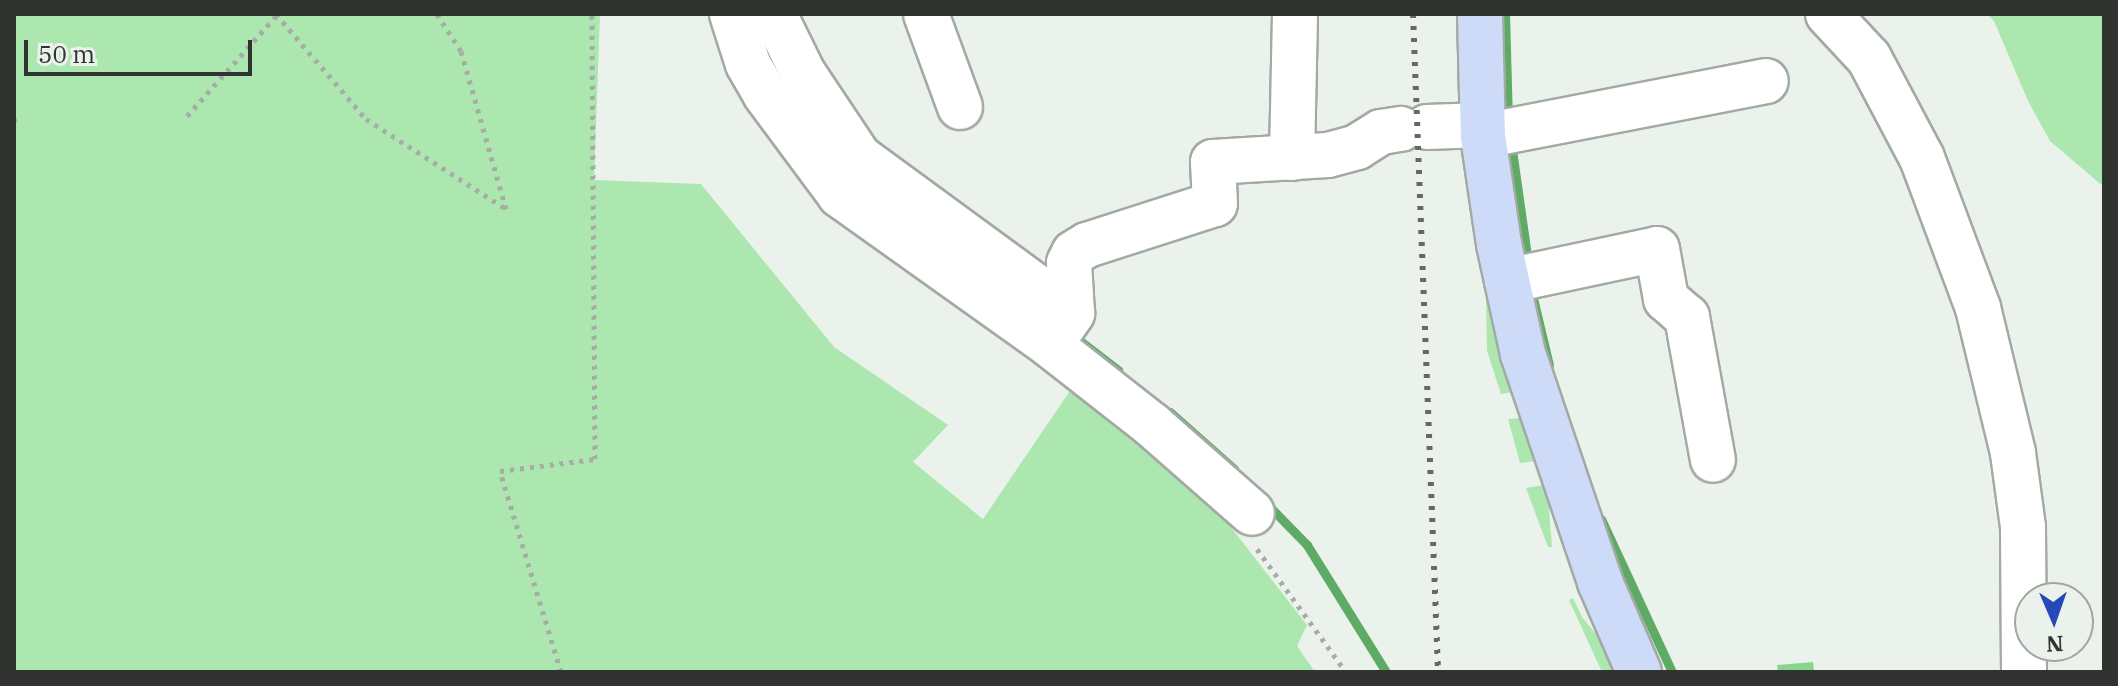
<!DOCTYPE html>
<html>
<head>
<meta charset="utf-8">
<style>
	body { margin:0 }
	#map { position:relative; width:2118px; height:686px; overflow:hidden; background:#ebf2eb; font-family:"IBM Plex Serif",serif }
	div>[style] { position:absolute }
	.green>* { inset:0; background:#ace7af }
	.stream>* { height:9px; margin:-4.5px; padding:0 4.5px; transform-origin:4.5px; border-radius:4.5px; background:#5eab65 }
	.building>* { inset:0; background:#88d68e }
	.path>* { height:5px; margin-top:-2.5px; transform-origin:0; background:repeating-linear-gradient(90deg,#a7aca7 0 4px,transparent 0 10px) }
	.roads { filter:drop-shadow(2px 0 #a3a9a3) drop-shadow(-2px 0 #a3a9a3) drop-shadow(0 2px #a3a9a3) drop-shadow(0 -2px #a3a9a3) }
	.minor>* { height:44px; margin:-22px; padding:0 22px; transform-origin:22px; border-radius:22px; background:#fff }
	.major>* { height:44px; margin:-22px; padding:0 22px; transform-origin:22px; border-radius:22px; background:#cedbf8 }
	.rail>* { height:6px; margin-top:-3px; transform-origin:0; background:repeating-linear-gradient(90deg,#656865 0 4px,transparent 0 12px) }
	span { translate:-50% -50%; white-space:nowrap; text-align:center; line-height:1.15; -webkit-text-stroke:8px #ebf2eb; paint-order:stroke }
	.frame { position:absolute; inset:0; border:16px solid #313331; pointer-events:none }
	.north { position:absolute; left:2014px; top:582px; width:80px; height:80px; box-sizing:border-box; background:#ebf2eb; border:2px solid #a1a6a1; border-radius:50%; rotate:178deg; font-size:22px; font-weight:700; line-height:32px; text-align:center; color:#313331 }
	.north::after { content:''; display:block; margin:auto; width:28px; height:36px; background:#2749b8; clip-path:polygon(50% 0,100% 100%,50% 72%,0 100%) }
	.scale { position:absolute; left:24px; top:40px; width:228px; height:36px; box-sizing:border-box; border:4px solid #313331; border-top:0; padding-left:10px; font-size:24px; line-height:28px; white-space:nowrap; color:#313331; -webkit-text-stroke:6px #ebf2eb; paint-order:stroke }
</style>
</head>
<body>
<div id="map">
	<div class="green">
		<i style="clip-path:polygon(14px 14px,600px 14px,594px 180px,701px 184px,834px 347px,948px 425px,913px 462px,983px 519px,1078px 379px,1180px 462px,1307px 625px,1297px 646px,1315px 672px,14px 672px)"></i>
		<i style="clip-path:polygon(1987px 14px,2104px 14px,2104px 187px,2050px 141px,2028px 101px,1994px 21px)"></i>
		<i style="clip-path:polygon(1492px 299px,1513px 392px,1501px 394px,1487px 351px,1486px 300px)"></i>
		<i style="clip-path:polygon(1521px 418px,1535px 461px,1520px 463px,1508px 419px)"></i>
		<i style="clip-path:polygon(1544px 485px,1548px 497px,1552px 547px,1548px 547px,1526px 488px)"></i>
		<i style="clip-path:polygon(1573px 598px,1582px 617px,1613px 655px,1622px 672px,1602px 672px,1569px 600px)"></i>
	</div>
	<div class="stream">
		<i style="left:1505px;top:14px;width:107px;rotate:88.4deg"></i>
		<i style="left:763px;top:41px;width:41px;rotate:65.3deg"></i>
		<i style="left:1511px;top:143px;width:121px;rotate:81.9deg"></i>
		<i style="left:1533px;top:298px;width:69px;rotate:76.6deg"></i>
		<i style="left:1070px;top:333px;width:61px;rotate:37.6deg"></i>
		<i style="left:1170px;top:412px;width:86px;rotate:41.7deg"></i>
		<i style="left:1266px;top:503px;width:59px;rotate:45.7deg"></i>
		<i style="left:1307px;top:545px;width:150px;rotate:58.1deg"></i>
		<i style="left:1601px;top:519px;width:169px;rotate:65.1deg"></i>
	</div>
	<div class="building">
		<i style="clip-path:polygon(1813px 662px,1814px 672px,1778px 672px,1777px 665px)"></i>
	</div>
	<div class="path">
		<i style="left:276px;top:14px;width:138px;rotate:49.4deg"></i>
		<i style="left:366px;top:119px;width:166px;rotate:32.7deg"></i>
		<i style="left:506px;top:209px;width:164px;rotate:-105.9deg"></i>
		<i style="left:461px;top:51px;width:44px;rotate:-123deg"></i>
		<i style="left:187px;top:116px;width:135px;rotate:-48.3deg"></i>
		<i style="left:14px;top:120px;width:3px;rotate:-18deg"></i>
		<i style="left:1257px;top:549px;width:152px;rotate:54.1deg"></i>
		<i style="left:561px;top:672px;width:210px;rotate:-106.9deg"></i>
		<i style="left:500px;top:471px;width:96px;rotate:-7.2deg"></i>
		<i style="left:595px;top:459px;width:445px;rotate:-90.4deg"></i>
	</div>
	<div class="roads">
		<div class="minor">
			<i style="left:732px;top:14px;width:52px;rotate:72.3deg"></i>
			<i style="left:748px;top:64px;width:34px;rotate:60deg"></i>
			<i style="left:765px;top:94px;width:126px;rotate:53.4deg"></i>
			<i style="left:840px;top:195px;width:258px;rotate:35.5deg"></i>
			<i style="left:1050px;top:345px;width:130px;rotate:38.1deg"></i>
			<i style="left:1152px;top:425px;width:133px;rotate:41.3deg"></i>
			<i style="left:774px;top:14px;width:66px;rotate:63.8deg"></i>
			<i style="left:803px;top:73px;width:101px;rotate:56.3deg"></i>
			<i style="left:859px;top:157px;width:264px;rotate:36.2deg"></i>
			<i style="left:926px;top:14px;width:99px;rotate:69.9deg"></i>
			<i style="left:1828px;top:14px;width:60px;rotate:47deg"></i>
			<i style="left:1869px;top:58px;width:113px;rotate:62.1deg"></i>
			<i style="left:1922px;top:158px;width:160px;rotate:69.5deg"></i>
			<i style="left:1978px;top:308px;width:149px;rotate:76.4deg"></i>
			<i style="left:2013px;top:453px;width:75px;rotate:82.3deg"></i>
			<i style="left:2023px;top:527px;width:145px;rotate:89.6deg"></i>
			<i style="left:1427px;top:127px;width:55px;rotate:-2.1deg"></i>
			<i style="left:1483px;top:136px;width:288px;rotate:-11deg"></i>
			<i style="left:1292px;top:158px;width:144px;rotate:-88.8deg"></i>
			<i style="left:1507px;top:281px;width:153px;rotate:-12deg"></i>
			<i style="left:1657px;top:249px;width:51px;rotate:79.8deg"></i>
			<i style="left:1666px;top:299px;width:28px;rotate:41deg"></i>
			<i style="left:1687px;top:317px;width:145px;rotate:79.7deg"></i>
			<i style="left:1050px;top:345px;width:39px;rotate:-55deg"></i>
			<i style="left:1072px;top:313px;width:50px;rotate:-93.4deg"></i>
			<i style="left:1069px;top:263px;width:11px;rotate:-63deg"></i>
			<i style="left:1074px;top:253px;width:15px;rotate:-32deg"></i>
			<i style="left:1087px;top:245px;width:134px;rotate:-17.8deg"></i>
			<i style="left:1215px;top:204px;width:42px;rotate:-92.7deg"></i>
			<i style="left:1213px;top:162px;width:115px;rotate:-3.5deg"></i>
			<i style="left:1328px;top:155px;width:30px;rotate:-15deg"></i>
			<i style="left:1357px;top:147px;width:28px;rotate:-32deg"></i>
			<i style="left:1381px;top:132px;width:20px;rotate:-9deg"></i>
		</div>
		<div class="major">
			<i style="left:1480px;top:14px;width:122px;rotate:88.6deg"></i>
			<i style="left:1483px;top:136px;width:109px;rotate:81.6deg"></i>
			<i style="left:1499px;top:244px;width:113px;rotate:77.7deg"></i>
			<i style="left:1523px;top:354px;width:241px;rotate:71.3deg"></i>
			<i style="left:1600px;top:582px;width:98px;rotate:66.6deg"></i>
		</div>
	</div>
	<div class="rail">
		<i style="left:1413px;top:14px;width:658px;rotate:87.82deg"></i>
	</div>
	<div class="frame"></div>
	<div class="north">N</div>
	<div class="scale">50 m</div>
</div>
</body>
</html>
